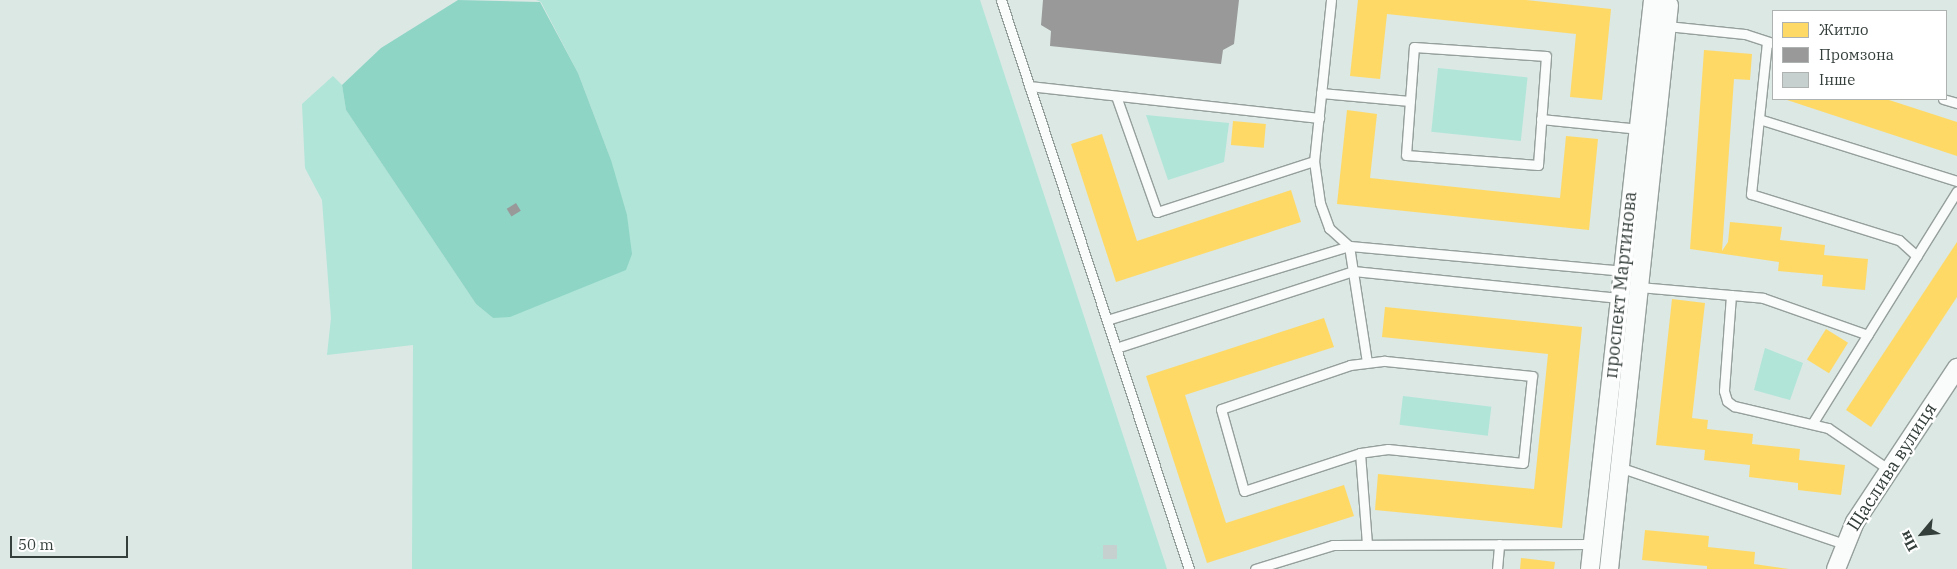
<!DOCTYPE html>
<html>
<head>
<meta charset="utf-8">
<style>
	body { margin:0 }
	#map { position:relative; width:1957px; height:569px; overflow:hidden; background:#dbe8e4; font-family:"IBM Plex Serif",serif }
	div>[style] { position:absolute }
	.green>* { inset:0; background:#b0e5d8; transform-origin:0 0 }
	.forest>* { inset:0; background:#8ed5c6 }
	.homes>* { inset:0; background:#ffd966; transform-origin:0 0 }
	.industry>* { inset:0; background:#999; transform-origin:0 0 }
	.building>* { inset:0; background:#c6d0ce; transform-origin:0 0 }
	.roads { filter:drop-shadow(1px 0 #959f9c) drop-shadow(-1px 0 #959f9c) drop-shadow(0 1px #959f9c) drop-shadow(0 -1px #959f9c) }
	.lane>* { height:9px; margin:-4.5px; padding:0 4.5px; transform-origin:4.5px; border-radius:4.5px; background:#fafcfb }
	.street>* { height:18px; margin:-9px; padding:0 9px; transform-origin:9px; border-radius:9px; background:#fafcfb }
	span { translate:-50% -50%; white-space:nowrap; text-align:center; line-height:1.15; -webkit-text-stroke:5px #fff; paint-order:stroke }
	.street-label { font-size:18px; color:#343e3b }
	.legend { position:absolute; left:1772px; top:10px; width:175px; height:90px; box-sizing:border-box; background:#fff; border:1px solid #aeb2b1; margin:0; padding:6px 9px; list-style:none; font-size:15px; color:#343e3b }
	.legend li { display:flex; align-items:center; gap:10px; height:25px }
	.legend b { width:25px; border:1px solid #aeb2b1 }
	.north { position:absolute; left:1897px; top:509px; width:50px; height:50px; -webkit-text-stroke:4px #fff; paint-order:stroke; rotate:242deg; font-size:14px; font-weight:700; line-height:20px; text-align:center; color:#343e3b }
	.north::after { content:''; display:block; margin:auto; width:18px; height:22px; background:#343e3b; clip-path:polygon(50% 0,100% 100%,50% 72%,0 100%) }
	.scale { position:absolute; left:10px; top:536px; width:118px; height:22px; box-sizing:border-box; border:2px solid #343e3b; border-top:0; padding-left:6px; font-size:15px; line-height:18px; white-space:nowrap; color:#343e3b; -webkit-text-stroke:4px #fff; paint-order:stroke }
</style>
</head>
<body>
<div id="map">
	<div class="green">
		<i style="clip-path:polygon(536px 0,980px 0,1167px 569px,412px 569px,413px 345px,327px 355px,331px 318px,322px 200px,305px 168px,302px 104px,333px 76px,342px 85px,346px 110px,476px 304px,493px 318px,611px 160px,578px 73px,541px 2px)"></i>
		<i style="left:1438px;top:68px;width:90px;height:64px;rotate:6deg"></i>
		<i style="clip-path:polygon(1146px 115px,1229px 123px,1224px 162px,1168px 180px)"></i>
		<i style="clip-path:polygon(1765px 348px,1803px 363px,1790px 400px,1754px 390px)"></i>
		<i style="left:1403px;top:396px;width:89px;height:29px;rotate:7deg"></i>
	</div>
	<div class="forest">
		<i style="clip-path:polygon(458px 0,540px 2px,578px 73px,611px 160px,627px 215px,632px 254px,626px 270px,510px 317px,493px 318px,476px 304px,346px 110px,342px 85px,381px 48px)"></i>
	</div>
	<div class="homes">
		<i style="clip-path:polygon(1358px 0,1526px 0,1611px 9px,1602px 100px,1570px 97px,1576px 34px,1387px 14px,1380px 79px,1350px 76px)"></i>
		<i style="clip-path:polygon(1704px 50px,1752px 54px,1750px 80px,1734px 79px,1722px 251px,1728px 242px,1730px 222px,1782px 227px,1780px 240px,1825px 245px,1824px 255px,1868px 259px,1865px 290px,1822px 286px,1823px 275px,1778px 271px,1779px 262px,1690px 249px)"></i>
		<i style="clip-path:polygon(1784px 99px,1886px 99px,1957px 122px,1957px 156px)"></i>
		<i style="clip-path:polygon(1347px 110px,1377px 114px,1370px 178px,1560px 198px,1566px 136px,1598px 139px,1589px 230px,1337px 204px)"></i>
		<i style="left:1233px;top:121px;width:33px;height:24px;rotate:5deg"></i>
		<i style="clip-path:polygon(1102px 134px,1137px 241px,1291px 190px,1301px 222px,1116px 282px,1071px 144px)"></i>
		<i style="clip-path:polygon(1957px 242px,1957px 297px,1871px 427px,1846px 410px)"></i>
		<i style="clip-path:polygon(1672px 299px,1705px 303px,1692px 418px,1708px 420px,1707px 429px,1753px 434px,1752px 444px,1800px 449px,1799px 460px,1845px 465px,1841px 495px,1798px 490px,1798px 483px,1749px 477px,1750px 465px,1704px 460px,1705px 450px,1656px 445px)"></i>
		<i style="clip-path:polygon(1385px 307px,1582px 327px,1562px 528px,1375px 510px,1378px 474px,1534px 489px,1548px 354px,1382px 337px)"></i>
		<i style="clip-path:polygon(1324px 318px,1334px 347px,1185px 395px,1226px 523px,1344px 485px,1354px 516px,1207px 563px,1146px 376px)"></i>
		<i style="left:1826px;top:329px;width:26px;height:36px;rotate:32deg"></i>
		<i style="clip-path:polygon(1645px 530px,1709px 536px,1708px 547px,1755px 552px,1754px 564px,1789px 569px,1707px 569px,1707px 566px,1642px 560px)"></i>
		<i style="clip-path:polygon(1521px 558px,1555px 562px,1554px 569px,1520px 569px)"></i>
	</div>
	<div class="industry">
		<i style="clip-path:polygon(1043px 0,1239px 0,1234px 44px,1223px 50px,1221px 64px,1050px 46px,1051px 31px,1041px 25px)"></i>
		<i style="left:516px;top:203px;width:9px;height:11px;rotate:58deg"></i>
	</div>
	<div class="building">
		<i style="left:1103px;top:545px;width:14px;height:14px"></i>
	</div>
	<div class="roads">
		<div class="lane">
			<i style="left:1001px;top:0;width:599px;rotate:71.72deg"></i>
			<i style="left:1331px;top:0;width:162px;rotate:96deg"></i>
			<i style="left:1314px;top:161px;width:42px;rotate:81.9deg"></i>
			<i style="left:1320px;top:203px;width:27px;rotate:70deg"></i>
			<i style="left:1329px;top:228px;width:27px;rotate:42deg"></i>
			<i style="left:1349px;top:246px;width:117px;rotate:81.2deg"></i>
			<i style="left:1667px;top:26px;width:78px;rotate:5.9deg"></i>
			<i style="left:1745px;top:34px;width:29px;rotate:18deg"></i>
			<i style="left:1767px;top:42px;width:153px;rotate:96deg"></i>
			<i style="left:1751px;top:194px;width:155px;rotate:17.3deg"></i>
			<i style="left:1899px;top:240px;width:24px;rotate:42deg"></i>
			<i style="left:1414px;top:47px;width:132px;rotate:3.9deg"></i>
			<i style="left:1546px;top:56px;width:109px;rotate:94.2deg"></i>
			<i style="left:1538px;top:165px;width:132px;rotate:-175.7deg"></i>
			<i style="left:1406px;top:155px;width:108px;rotate:-85.8deg"></i>
			<i style="left:1029px;top:86px;width:292px;rotate:6.3deg"></i>
			<i style="left:1321px;top:93px;width:89px;rotate:5.1deg"></i>
			<i style="left:1116px;top:96px;width:123px;rotate:70.5deg"></i>
			<i style="left:1157px;top:212px;width:165px;rotate:-18deg"></i>
			<i style="left:1943px;top:99px;width:15px;rotate:16deg"></i>
			<i style="left:1541px;top:119px;width:99px;rotate:5.8deg"></i>
			<i style="left:1759px;top:119px;width:207px;rotate:17.4deg"></i>
			<i style="left:1639px;top:287px;width:92px;rotate:5deg"></i>
			<i style="left:1731px;top:295px;width:96px;rotate:94.2deg"></i>
			<i style="left:1724px;top:391px;width:10px;rotate:73deg"></i>
			<i style="left:1727px;top:401px;width:9px;rotate:36deg"></i>
			<i style="left:1734px;top:406px;width:97px;rotate:13.2deg"></i>
			<i style="left:1828px;top:428px;width:73px;rotate:34.3deg"></i>
			<i style="left:1731px;top:295px;width:32px;rotate:5deg"></i>
			<i style="left:1763px;top:298px;width:111px;rotate:19.4deg"></i>
			<i style="left:1107px;top:320px;width:253px;rotate:-17deg"></i>
			<i style="left:1349px;top:246px;width:275px;rotate:5.2deg"></i>
			<i style="left:1116px;top:348px;width:249px;rotate:-18deg"></i>
			<i style="left:1353px;top:271px;width:268px;rotate:5.8deg"></i>
			<i style="left:1385px;top:361px;width:148px;rotate:5.8deg"></i>
			<i style="left:1532px;top:376px;width:87px;rotate:95.9deg"></i>
			<i style="left:1523px;top:463px;width:136px;rotate:-174.1deg"></i>
			<i style="left:1388px;top:449px;width:28px;rotate:172deg"></i>
			<i style="left:1360px;top:453px;width:122px;rotate:161.9deg"></i>
			<i style="left:1244px;top:491px;width:85px;rotate:-105.7deg"></i>
			<i style="left:1221px;top:409px;width:136px;rotate:-18.8deg"></i>
			<i style="left:1350px;top:365px;width:35px;rotate:-7deg"></i>
			<i style="left:1812px;top:424px;width:274px;rotate:-58.1deg"></i>
			<i style="left:1360px;top:453px;width:90px;rotate:85.6deg"></i>
			<i style="left:1619px;top:467px;width:238px;rotate:18.9deg"></i>
			<i style="left:1255px;top:569px;width:82px;rotate:-17.1deg"></i>
			<i style="left:1333px;top:545px;width:259px;rotate:-0.2deg"></i>
			<i style="left:1497px;top:569px;width:25px;rotate:-85deg"></i>
		</div>
		<div class="street">
			<i style="left:1590px;top:569px;width:572px;rotate:-83.68deg"></i>
			<i style="left:1609px;top:569px;width:567px;rotate:-83.93deg"></i>
			<i style="left:1836px;top:569px;width:51px;rotate:-68deg"></i>
			<i style="left:1855px;top:522px;width:185px;rotate:-56.5deg"></i>
		</div>
	</div>
	<div class="street-label">
		<span style="left:1621px;top:285px;rotate:-84deg">проспект Мартинова</span>
		<span style="left:1892px;top:467px;rotate:-57deg">Щаслива вулиця</span>
	</div>
	<ul class="legend">
	<li><b style="height:14px;background:#ffd966"></b>Житло</li>
	<li><b style="height:14px;background:#999"></b>Промзона</li>
	<li><b style="height:14px;background:#c6d0ce"></b>Інше</li>
	</ul>
	<div class="north">Пн</div>
	<div class="scale">50 m</div>
</div>
</body>
</html>
